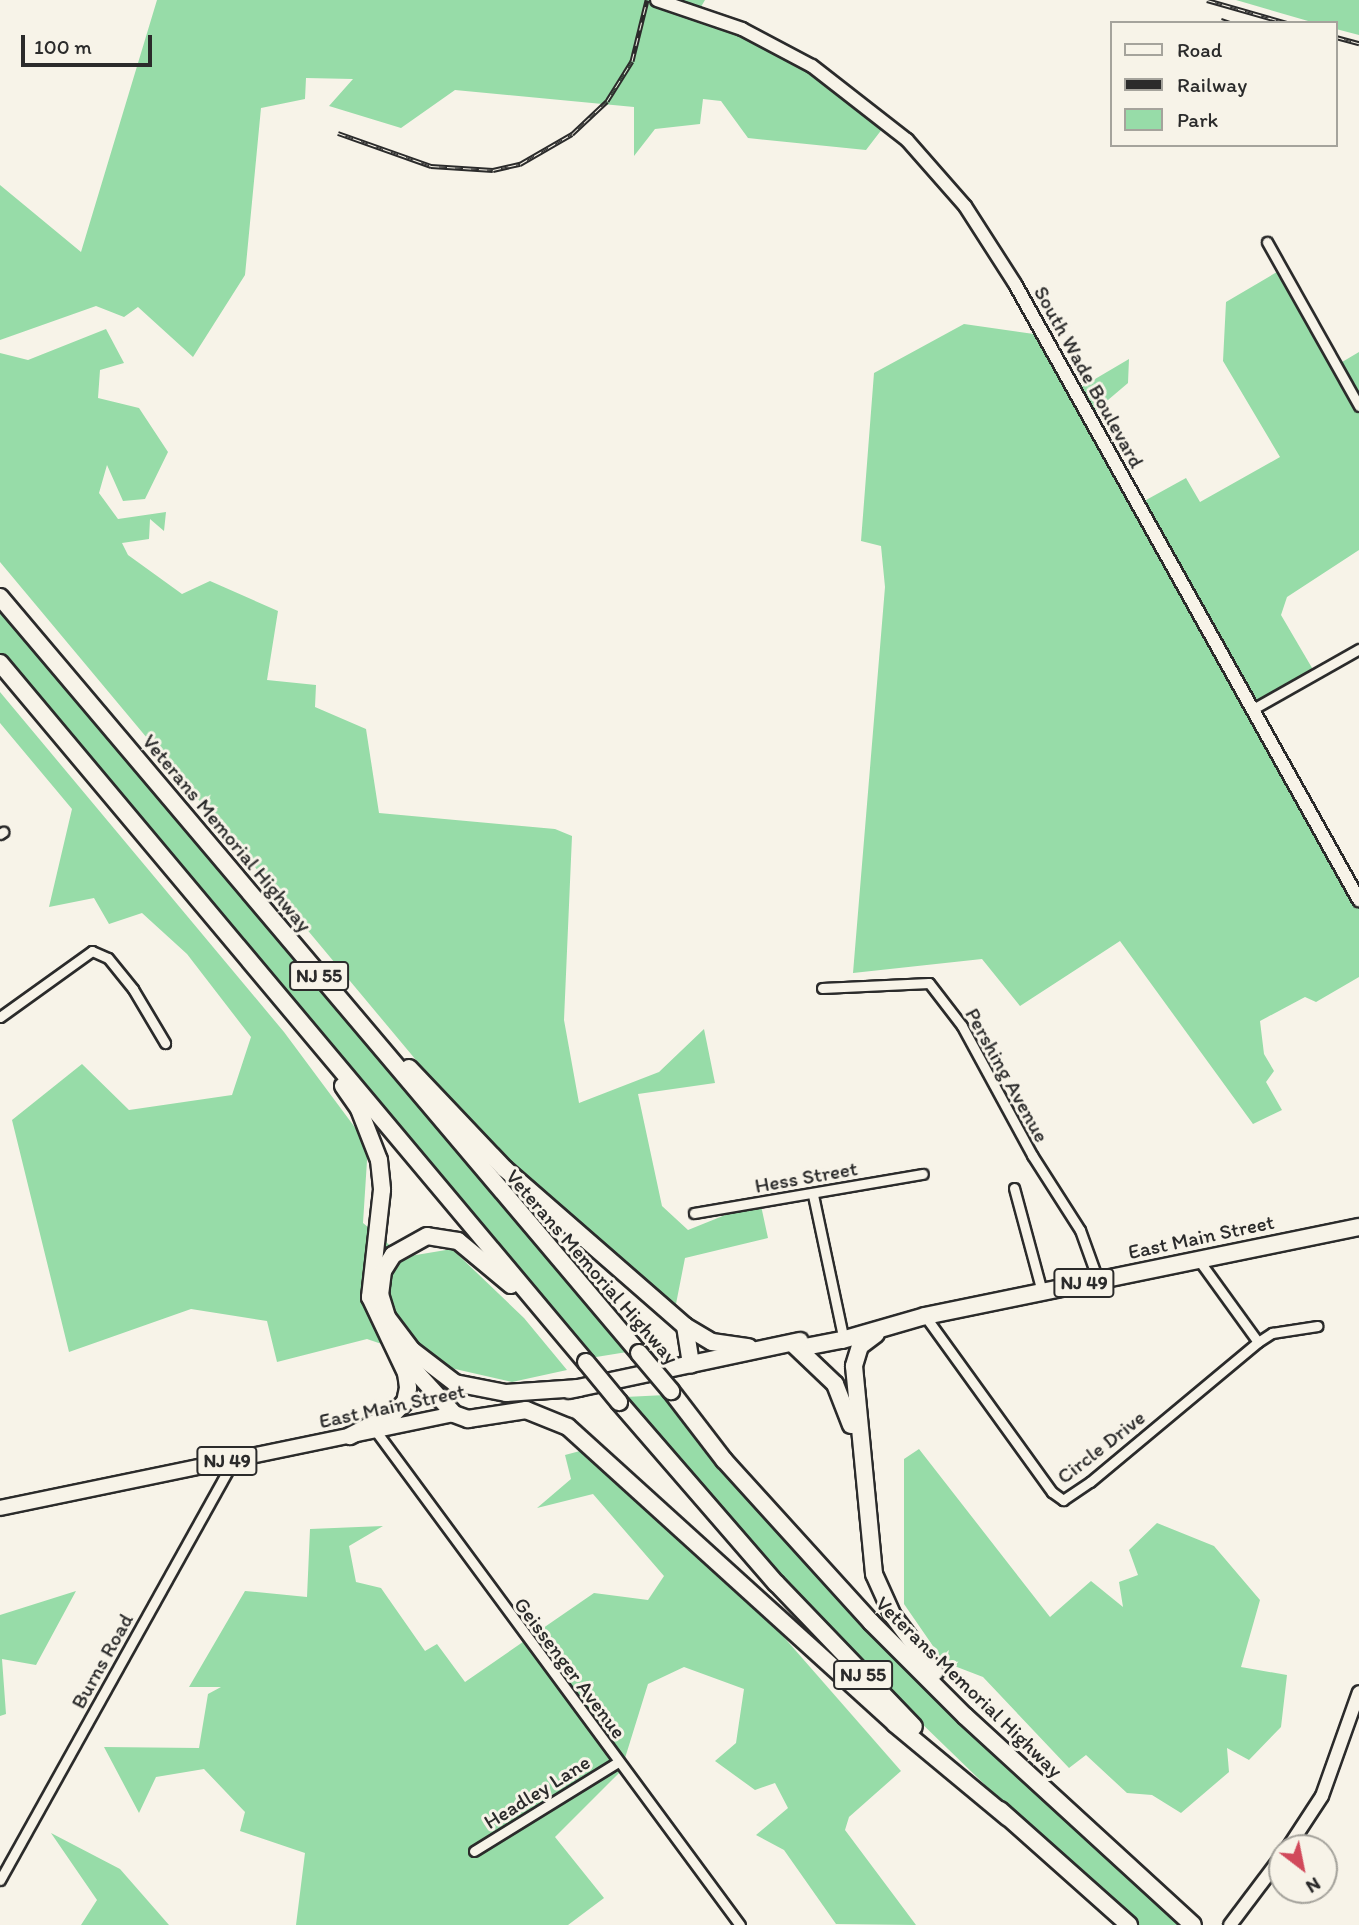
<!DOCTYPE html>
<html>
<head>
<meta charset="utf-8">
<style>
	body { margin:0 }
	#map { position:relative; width:1359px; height:1925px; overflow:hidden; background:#f7f3e8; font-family:Itim,sans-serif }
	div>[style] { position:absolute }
	.green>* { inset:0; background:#97dca8 }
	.roads { filter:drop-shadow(2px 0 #2b2b2b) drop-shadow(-2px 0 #2b2b2b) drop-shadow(0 2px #2b2b2b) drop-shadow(0 -2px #2b2b2b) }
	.street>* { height:9px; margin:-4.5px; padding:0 4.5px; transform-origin:4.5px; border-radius:4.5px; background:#f7f3e8 }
	.secondary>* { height:12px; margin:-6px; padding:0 6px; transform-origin:6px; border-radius:6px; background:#f7f3e8 }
	.primary>* { height:14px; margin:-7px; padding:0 7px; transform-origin:7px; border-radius:7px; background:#f7f3e8 }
	.highway>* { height:16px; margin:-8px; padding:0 8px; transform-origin:8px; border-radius:8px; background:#f7f3e8 }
	.rail>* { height:5px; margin-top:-2.5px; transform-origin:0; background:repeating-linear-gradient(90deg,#f7f3e8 0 8px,#2b2b2b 0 16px); box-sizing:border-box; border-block:2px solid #2b2b2b }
	.bridges { filter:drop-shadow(2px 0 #2b2b2b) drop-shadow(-2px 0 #2b2b2b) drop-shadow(0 2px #2b2b2b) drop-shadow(0 -2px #2b2b2b) }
	.highway-bridge>* { height:16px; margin:-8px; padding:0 8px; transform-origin:8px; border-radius:8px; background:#f7f3e8 }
	span { translate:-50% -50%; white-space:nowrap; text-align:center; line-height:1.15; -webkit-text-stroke:6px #f7f3e8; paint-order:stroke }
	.shield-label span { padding:2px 5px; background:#f7f3e8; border:2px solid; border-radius:5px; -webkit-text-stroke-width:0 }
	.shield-label { font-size:19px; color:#2b2b2b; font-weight:700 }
	.street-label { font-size:21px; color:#2b2b2b }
	.legend { position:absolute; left:1110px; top:21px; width:228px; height:126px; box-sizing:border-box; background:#f7f3e8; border:2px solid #a5a39c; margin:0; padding:9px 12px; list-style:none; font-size:21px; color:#2b2b2b }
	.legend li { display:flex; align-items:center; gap:14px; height:35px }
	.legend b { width:35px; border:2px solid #a5a39c }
	.north { position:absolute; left:1268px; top:1834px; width:70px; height:70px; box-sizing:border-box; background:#f7f3e8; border:2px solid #a5a39c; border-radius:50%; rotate:148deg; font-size:19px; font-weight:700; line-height:28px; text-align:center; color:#2b2b2b }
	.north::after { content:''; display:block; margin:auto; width:24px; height:32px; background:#d1495b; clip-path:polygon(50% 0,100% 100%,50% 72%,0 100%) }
	.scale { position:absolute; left:21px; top:35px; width:131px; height:32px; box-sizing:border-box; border:4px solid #2b2b2b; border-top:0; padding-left:9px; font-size:21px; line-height:24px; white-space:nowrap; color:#2b2b2b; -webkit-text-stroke:5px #f7f3e8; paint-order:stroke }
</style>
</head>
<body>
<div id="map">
	<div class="green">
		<i style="clip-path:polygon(157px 0,705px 0,698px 12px,859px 100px,886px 124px,866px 150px,748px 138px,721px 101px,703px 99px,700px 124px,655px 129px,634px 156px,634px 107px,455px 90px,401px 128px,329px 106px,353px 79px,306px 78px,305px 99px,261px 108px,245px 275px,193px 357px,138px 307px,124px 317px,96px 306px,0 340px,0 185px,81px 252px)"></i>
		<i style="clip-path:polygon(1236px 0,1359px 0,1359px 35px,1336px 29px,1336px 23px,1315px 23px)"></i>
		<i style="clip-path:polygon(1282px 269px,1337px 365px,1359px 352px,1359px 550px,1287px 597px,1281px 615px,1315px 673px,1251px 711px,1359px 909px,1359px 977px,1316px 1002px,1305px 997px,1260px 1021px,1264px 1054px,1274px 1071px,1266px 1082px,1282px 1110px,1253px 1124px,1120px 941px,1020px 1006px,982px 959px,853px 973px,885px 587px,881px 546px,861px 541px,874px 373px,964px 324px,1041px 335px,1073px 392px,1129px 359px,1128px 383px,1088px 417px,1137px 505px,1186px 478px,1200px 502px,1280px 457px,1223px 361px,1226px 302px)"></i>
		<i style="clip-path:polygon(106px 329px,124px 363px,100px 370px,98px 398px,139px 408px,168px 452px,145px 499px,123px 501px,107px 465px,99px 493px,118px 519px,166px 512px,164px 531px,150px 519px,149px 539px,122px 543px,128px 555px,182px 594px,210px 581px,278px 611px,267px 680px,316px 685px,315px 707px,366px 729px,379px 813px,555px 829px,572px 836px,564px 1020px,579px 1103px,659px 1072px,704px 1029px,715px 1083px,638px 1094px,662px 1206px,688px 1230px,760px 1201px,768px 1238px,685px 1258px,676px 1304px,497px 1157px,0 562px,0 353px,28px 360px)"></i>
		<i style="clip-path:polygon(0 606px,271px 927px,627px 1352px,590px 1358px,0 655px)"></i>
		<i style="clip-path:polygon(0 692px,284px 1032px,368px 1145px,363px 1223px,404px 1257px,452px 1249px,524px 1318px,567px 1370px,512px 1382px,455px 1369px,367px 1339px,277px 1362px,267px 1321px,191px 1309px,69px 1352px,12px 1120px,82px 1064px,129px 1110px,232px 1095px,251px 1037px,187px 954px,142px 913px,109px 924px,94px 898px,49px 907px,72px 809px,0 723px)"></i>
		<i style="clip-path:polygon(666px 1395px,719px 1465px,866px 1627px,1031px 1789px,1184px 1925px,1139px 1925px,1012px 1811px,884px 1687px,781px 1578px,625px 1397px)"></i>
		<i style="clip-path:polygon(919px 1449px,1050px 1617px,1091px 1581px,1123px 1607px,1119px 1582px,1138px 1575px,1129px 1550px,1157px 1523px,1214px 1546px,1260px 1600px,1241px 1667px,1287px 1675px,1281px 1727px,1249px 1760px,1227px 1748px,1229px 1772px,1181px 1813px,1152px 1795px,1127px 1793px,1086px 1755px,1069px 1768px,983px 1677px,944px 1662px,904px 1604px,904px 1459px)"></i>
		<i style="clip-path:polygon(580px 1451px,775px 1627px,901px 1771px,849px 1817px,845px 1830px,916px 1925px,836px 1924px,784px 1850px,756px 1835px,788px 1808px,775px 1783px,755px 1790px,715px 1761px,736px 1743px,744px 1689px,684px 1667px,648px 1684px,621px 1771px,555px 1837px,604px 1898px,568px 1925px,296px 1925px,305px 1853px,240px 1831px,245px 1812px,204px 1769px,156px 1777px,139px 1813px,104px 1747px,199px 1748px,208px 1694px,221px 1687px,189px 1687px,245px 1591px,307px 1597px,310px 1529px,383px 1526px,349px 1546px,356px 1582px,381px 1588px,425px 1651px,437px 1644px,465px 1682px,594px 1593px,648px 1600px,664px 1576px,593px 1494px,537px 1508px,571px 1479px,565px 1455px)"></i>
		<i style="clip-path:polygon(76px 1591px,36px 1665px,2px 1659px,6px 1714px,0 1716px,0 1615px)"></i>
		<i style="clip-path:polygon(51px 1833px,120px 1869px,169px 1925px,81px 1925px,97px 1900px)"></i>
	</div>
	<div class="roads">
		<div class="street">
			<i style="left:1267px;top:242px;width:188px;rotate:60.7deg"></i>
			<i style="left:1253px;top:709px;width:122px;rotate:-29.5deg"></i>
			<i style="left:0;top:834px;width:4px;rotate:-34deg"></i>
			<i style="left:822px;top:988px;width:107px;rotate:-2.7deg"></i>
			<i style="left:929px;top:983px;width:54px;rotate:52.5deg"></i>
			<i style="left:962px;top:1026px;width:147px;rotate:61.5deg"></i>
			<i style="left:1032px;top:1155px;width:89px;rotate:57.4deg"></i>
			<i style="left:1080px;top:1230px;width:53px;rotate:70.2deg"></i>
			<i style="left:0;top:1017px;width:113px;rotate:-35.7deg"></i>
			<i style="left:92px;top:951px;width:17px;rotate:24deg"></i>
			<i style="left:108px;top:958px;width:40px;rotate:51deg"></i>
			<i style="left:133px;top:989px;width:63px;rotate:59.3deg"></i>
			<i style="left:1014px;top:1188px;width:108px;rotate:74.9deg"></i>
			<i style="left:813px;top:1195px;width:139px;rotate:78deg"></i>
			<i style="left:694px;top:1213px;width:232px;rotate:-9.7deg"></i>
			<i style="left:1198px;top:1259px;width:102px;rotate:54.1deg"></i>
			<i style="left:925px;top:1316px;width:217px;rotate:54.2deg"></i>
			<i style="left:1052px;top:1492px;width:14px;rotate:36deg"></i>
			<i style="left:1063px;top:1500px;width:32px;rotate:-34deg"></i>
			<i style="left:1090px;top:1482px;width:219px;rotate:-39.8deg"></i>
			<i style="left:1258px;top:1342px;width:17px;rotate:-33deg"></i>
			<i style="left:1272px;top:1333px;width:46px;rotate:-8.8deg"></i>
			<i style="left:375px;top:1430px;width:615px;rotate:53.6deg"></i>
			<i style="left:474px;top:1851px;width:169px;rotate:-31.7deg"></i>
			<i style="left:0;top:1880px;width:481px;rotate:-60.9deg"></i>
		</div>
		<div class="secondary">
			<i style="left:657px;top:0;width:90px;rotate:18.8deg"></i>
			<i style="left:742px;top:29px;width:79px;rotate:27.9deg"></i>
			<i style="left:812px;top:66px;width:120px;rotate:37.9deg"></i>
			<i style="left:907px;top:140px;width:88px;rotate:48.7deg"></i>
			<i style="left:965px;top:206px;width:93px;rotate:57.3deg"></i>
			<i style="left:1015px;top:284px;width:706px;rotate:60.82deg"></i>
			<i style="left:1288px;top:1848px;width:62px;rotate:-56.8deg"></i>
			<i style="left:1322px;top:1796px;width:110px;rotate:-70.4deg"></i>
			<i style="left:1230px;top:1925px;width:86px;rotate:-53deg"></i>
		</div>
		<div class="primary">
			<i style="left:0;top:1508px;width:464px;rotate:-11.7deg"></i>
		</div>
		<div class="highway">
			<i style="left:0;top:597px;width:990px;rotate:49.79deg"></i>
			<i style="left:0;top:663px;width:912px;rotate:50.03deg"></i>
			<i style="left:409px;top:1068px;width:139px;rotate:46.5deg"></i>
			<i style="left:505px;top:1169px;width:239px;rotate:41.1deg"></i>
			<i style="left:685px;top:1326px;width:39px;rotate:81deg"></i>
			<i style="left:343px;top:1086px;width:28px;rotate:55deg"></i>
			<i style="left:359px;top:1109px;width:55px;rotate:68.6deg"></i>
			<i style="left:379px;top:1160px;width:30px;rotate:84deg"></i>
			<i style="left:382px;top:1190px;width:108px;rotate:96.4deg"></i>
			<i style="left:370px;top:1297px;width:84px;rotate:64.7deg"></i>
			<i style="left:406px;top:1373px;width:15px;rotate:82deg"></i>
			<i style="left:408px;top:1388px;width:14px;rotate:102deg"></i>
			<i style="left:405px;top:1402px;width:16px;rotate:135deg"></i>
			<i style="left:394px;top:1413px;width:50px;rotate:152.4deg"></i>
			<i style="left:511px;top:1285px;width:69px;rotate:-140.3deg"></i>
			<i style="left:458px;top:1241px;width:31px;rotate:-171deg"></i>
			<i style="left:427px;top:1236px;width:39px;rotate:151deg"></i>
			<i style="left:393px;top:1255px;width:19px;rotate:122deg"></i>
			<i style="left:383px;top:1271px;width:23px;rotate:97deg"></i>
			<i style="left:380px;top:1294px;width:24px;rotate:73deg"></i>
			<i style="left:387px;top:1317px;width:41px;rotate:52.9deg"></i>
			<i style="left:412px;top:1350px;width:54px;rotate:37.5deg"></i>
			<i style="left:455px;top:1383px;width:52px;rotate:11.1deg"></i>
			<i style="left:506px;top:1393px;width:73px;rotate:-3.9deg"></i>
			<i style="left:685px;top:1326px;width:31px;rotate:31deg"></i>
			<i style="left:712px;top:1342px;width:37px;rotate:8deg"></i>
			<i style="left:876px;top:1334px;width:20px;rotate:143deg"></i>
			<i style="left:860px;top:1346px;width:21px;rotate:107deg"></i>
			<i style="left:854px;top:1366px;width:209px;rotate:84.5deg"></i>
			<i style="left:874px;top:1574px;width:46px;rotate:65.7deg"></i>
			<i style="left:893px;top:1616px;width:70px;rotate:53.1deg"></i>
			<i style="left:793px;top:1344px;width:12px;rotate:14deg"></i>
			<i style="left:805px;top:1347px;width:38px;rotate:-11deg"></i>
			<i style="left:842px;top:1340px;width:86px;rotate:-16.1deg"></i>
			<i style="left:925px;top:1316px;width:443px;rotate:-11.6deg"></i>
			<i style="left:793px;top:1344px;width:58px;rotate:43.6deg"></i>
			<i style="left:835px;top:1384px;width:44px;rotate:68.7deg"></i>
			<i style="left:396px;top:1350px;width:86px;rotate:47.8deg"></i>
			<i style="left:454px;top:1414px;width:15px;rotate:20deg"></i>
			<i style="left:468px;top:1419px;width:59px;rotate:-8.8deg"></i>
			<i style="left:526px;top:1410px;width:45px;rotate:22deg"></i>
			<i style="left:568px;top:1427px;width:442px;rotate:42.2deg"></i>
			<i style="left:895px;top:1724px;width:146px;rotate:39.7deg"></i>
			<i style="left:569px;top:1390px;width:236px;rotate:-12deg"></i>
			<i style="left:671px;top:1391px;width:87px;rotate:52.5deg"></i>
			<i style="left:724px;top:1460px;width:219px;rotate:47.8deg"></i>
			<i style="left:871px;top:1622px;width:133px;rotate:45deg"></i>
			<i style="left:965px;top:1716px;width:309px;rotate:42.5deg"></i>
			<i style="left:619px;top:1402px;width:240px;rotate:49.1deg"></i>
			<i style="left:776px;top:1583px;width:199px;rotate:46.2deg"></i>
			<i style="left:1000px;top:1810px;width:173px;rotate:41.7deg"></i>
		</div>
	</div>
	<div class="rail">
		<i style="left:1207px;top:0;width:83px;rotate:16deg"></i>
		<i style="left:1221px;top:20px;width:9px;rotate:18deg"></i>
		<i style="left:1336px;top:37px;width:24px;rotate:15deg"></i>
		<i style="left:338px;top:133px;width:99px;rotate:19.5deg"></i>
		<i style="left:431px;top:166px;width:62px;rotate:3.7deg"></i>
		<i style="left:493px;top:170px;width:28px;rotate:-13deg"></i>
		<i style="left:520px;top:164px;width:60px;rotate:-30deg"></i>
		<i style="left:572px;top:134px;width:48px;rotate:-43.3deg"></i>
		<i style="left:607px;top:101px;width:47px;rotate:-58deg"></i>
		<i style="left:632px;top:61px;width:63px;rotate:-76.2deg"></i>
	</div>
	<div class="bridges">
		<div class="highway-bridge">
			<i style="left:639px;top:1353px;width:50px;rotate:49.9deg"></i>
			<i style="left:586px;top:1362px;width:52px;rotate:50.5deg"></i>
		</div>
	</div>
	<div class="shield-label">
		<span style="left:319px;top:976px">NJ 55</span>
		<span style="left:1084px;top:1283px">NJ 49</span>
		<span style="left:227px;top:1461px">NJ 49</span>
		<span style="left:863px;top:1675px">NJ 55</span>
	</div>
	<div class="street-label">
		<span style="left:1089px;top:377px;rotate:61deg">South Wade Boulevard</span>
		<span style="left:227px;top:833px;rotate:50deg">Veterans Memorial Highway</span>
		<span style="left:1007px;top:1075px;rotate:61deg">Pershing Avenue</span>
		<span style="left:806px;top:1177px;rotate:-10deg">Hess Street</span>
		<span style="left:1201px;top:1237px;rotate:-12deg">East Main Street</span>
		<span style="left:592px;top:1267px;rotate:49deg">Veterans Memorial Highway</span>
		<span style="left:392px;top:1406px;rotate:-12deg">East Main Street</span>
		<span style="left:1101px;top:1447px;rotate:-38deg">Circle Drive</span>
		<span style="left:102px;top:1661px;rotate:-61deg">Burns Road</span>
		<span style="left:570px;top:1668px;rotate:53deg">Geissenger Avenue</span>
		<span style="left:969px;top:1687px;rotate:44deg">Veterans Memorial Highway</span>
		<span style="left:537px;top:1792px;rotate:-32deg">Headley Lane</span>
	</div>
	<ul class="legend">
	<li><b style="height:9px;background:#f7f3e8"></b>Road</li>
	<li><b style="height:9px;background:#2b2b2b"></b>Railway</li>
	<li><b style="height:19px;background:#97dca8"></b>Park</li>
	</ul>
	<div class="north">N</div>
	<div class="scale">100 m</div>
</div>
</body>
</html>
